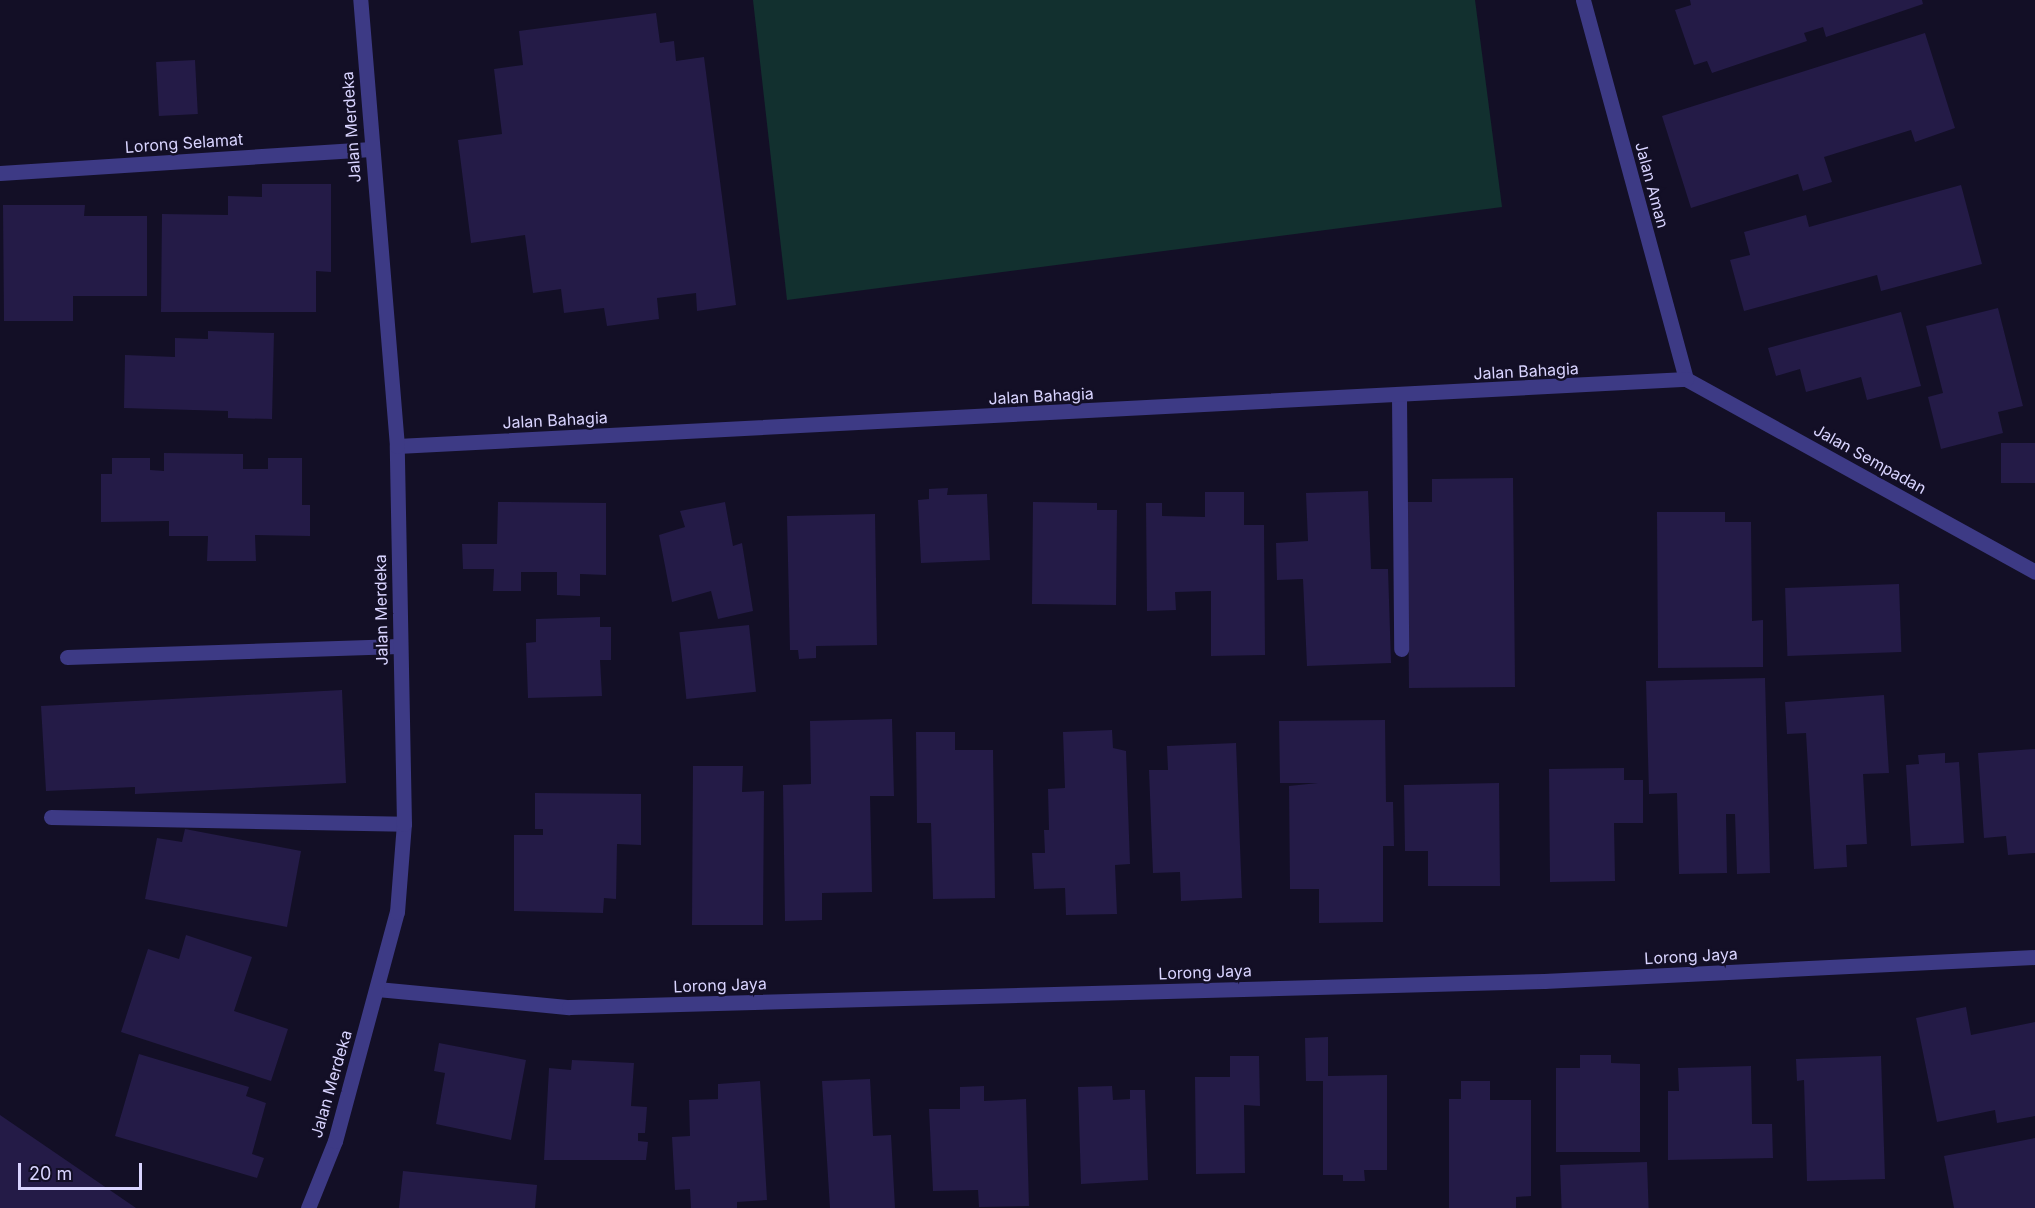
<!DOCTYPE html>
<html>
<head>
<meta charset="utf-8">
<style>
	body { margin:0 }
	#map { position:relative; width:2035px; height:1208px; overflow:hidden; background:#130f26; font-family:Inter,sans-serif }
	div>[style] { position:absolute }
	.green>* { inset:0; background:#12302f }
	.building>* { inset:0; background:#241b47; transform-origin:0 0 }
	.minor>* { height:15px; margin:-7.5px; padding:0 7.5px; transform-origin:7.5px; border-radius:7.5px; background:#3d3a85 }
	span { translate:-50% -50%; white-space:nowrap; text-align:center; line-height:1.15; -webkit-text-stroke:5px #130f26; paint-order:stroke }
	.street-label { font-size:16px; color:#d9d4ff }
	.scale { position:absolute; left:18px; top:1163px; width:124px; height:27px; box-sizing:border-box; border:3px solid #d9d4ff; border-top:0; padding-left:8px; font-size:18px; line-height:21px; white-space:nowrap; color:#d9d4ff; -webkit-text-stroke:4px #130f26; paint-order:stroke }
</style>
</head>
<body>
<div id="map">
	<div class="green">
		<i style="clip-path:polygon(753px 0,1475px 0,1502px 207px,787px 300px)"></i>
	</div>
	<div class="building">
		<i style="clip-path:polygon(1690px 0,1922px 0,1923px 4px,1826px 37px,1823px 27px,1804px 33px,1807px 41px,1712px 73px,1707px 61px,1694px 65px,1675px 10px,1691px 5px)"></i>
		<i style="clip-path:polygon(656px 13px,660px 43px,674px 41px,676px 61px,704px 57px,736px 305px,697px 311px,696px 293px,657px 298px,659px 319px,607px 326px,604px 308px,564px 313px,561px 289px,533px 293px,525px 235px,471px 243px,458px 140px,502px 134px,494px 69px,523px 65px,519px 31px)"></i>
		<i style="clip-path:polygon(1925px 33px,1955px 128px,1915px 142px,1911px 130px,1824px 157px,1832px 182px,1803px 191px,1798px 174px,1691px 208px,1662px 116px)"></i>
		<i style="left:195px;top:60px;width:54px;height:39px;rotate:87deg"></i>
		<i style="clip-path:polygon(262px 184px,331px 184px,331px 272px,316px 271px,316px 312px,161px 312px,162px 214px,228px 215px,228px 196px,262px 197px)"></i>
		<i style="clip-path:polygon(1961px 185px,1982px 264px,1881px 291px,1877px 275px,1744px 311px,1730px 260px,1750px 255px,1744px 232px,1806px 215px,1809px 227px)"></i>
		<i style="clip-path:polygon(3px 205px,85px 205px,84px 216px,147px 216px,147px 296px,73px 296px,73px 321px,4px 321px)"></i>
		<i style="clip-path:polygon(1998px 308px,2023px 406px,1998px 412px,2003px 433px,1941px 449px,1928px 397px,1943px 393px,1926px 326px)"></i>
		<i style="clip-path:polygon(1901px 312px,1921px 386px,1867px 400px,1861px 377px,1806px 392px,1800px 369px,1776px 376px,1768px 348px)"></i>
		<i style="clip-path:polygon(208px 331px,274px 333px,272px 419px,228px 418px,228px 411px,124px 408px,125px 355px,175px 357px,175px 338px,208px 339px)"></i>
		<i style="left:2035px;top:443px;width:40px;height:34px;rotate:90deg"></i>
		<i style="clip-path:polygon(164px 453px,243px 454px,243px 469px,268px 469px,268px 458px,302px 458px,302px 505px,310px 505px,310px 536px,255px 535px,256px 561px,207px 561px,208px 536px,169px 536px,169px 521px,101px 522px,101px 474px,112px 474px,112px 458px,150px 458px,150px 470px,164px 471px)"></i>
		<i style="clip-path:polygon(1513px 478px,1515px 687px,1409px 688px,1407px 502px,1432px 502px,1432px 479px)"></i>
		<i style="clip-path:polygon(948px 488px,947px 495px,987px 494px,990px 560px,921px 563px,918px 500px,929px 499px,929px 489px)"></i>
		<i style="clip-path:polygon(1368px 491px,1371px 569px,1388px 569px,1391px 663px,1307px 666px,1303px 579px,1277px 580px,1276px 543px,1308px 541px,1306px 493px)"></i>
		<i style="clip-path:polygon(1205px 492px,1244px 492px,1244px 525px,1264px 525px,1265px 655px,1211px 656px,1211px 591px,1175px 592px,1176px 610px,1147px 611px,1146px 503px,1162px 503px,1162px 516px,1205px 517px)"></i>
		<i style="clip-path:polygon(498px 502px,606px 503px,606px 575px,580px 574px,580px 596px,557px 595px,557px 572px,521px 572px,521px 591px,493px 591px,494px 569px,463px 569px,462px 544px,497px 544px)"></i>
		<i style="clip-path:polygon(725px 502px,733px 546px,742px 543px,753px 611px,718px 619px,711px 591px,672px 602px,659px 535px,685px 527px,680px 511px)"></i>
		<i style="clip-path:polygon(1033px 502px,1097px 503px,1097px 510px,1117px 510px,1116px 605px,1032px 604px)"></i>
		<i style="clip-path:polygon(1657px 512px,1725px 512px,1725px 522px,1751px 522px,1752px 621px,1763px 620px,1763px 667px,1658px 668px)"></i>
		<i style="clip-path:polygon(875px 514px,877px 645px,816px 646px,816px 658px,799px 659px,798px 650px,790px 650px,787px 516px)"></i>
		<i style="left:1899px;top:584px;width:68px;height:114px;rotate:88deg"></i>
		<i style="clip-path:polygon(600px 617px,600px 627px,611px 627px,611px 660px,600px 660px,602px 696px,528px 698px,526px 643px,536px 642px,536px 619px)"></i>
		<i style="left:749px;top:625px;width:67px;height:70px;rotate:84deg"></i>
		<i style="clip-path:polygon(1765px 678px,1770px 873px,1737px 874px,1735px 814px,1726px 814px,1727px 873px,1679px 874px,1677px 793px,1649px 794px,1646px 681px)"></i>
		<i style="clip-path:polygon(342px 690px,346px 783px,135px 794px,135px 787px,46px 791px,41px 706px)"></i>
		<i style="clip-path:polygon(1884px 695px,1889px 773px,1863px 774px,1867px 844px,1846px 845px,1847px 867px,1814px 869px,1806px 733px,1787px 734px,1785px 702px)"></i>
		<i style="clip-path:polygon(892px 719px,894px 796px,870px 796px,872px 892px,822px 893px,822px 920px,785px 921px,783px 785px,811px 784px,810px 721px)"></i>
		<i style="clip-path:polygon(1385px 720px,1386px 802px,1393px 802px,1394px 846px,1383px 846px,1383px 922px,1319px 923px,1319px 889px,1290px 889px,1289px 786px,1318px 783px,1280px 783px,1279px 721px)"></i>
		<i style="clip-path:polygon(1112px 730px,1113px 748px,1126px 751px,1130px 864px,1115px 865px,1117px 914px,1066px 915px,1065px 888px,1034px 889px,1032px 853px,1045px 853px,1044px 830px,1049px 830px,1048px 789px,1065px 788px,1063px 732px)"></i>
		<i style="clip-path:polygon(916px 732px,955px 732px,955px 750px,993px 750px,995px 898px,933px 899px,931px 823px,917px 823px)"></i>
		<i style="clip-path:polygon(1236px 743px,1242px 898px,1181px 901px,1180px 872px,1153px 873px,1149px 770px,1168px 770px,1167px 746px)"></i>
		<i style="clip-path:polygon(2035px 749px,2035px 853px,2008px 855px,2006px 836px,1984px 838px,1978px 753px)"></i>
		<i style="clip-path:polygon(1945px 753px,1945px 763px,1959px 762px,1964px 843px,1911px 846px,1906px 765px,1919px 764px,1918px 755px)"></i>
		<i style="clip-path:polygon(693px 766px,743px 766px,742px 792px,764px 791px,763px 925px,692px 925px)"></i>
		<i style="clip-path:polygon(1624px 768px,1624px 780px,1643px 780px,1643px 823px,1614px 823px,1615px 881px,1550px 882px,1549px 769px)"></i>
		<i style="clip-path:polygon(1499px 783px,1500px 886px,1428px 886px,1428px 851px,1405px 851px,1404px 785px)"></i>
		<i style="clip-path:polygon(535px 793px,641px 794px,641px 845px,617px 844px,616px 899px,604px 898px,603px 913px,514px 911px,514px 835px,543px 835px,543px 829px,535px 829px)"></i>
		<i style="clip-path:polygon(185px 829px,301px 851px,287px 927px,145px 899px,157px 838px,182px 842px)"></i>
		<i style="clip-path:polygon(186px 935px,252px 957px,234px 1011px,288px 1029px,271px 1081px,121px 1032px,148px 949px,179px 959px)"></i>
		<i style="clip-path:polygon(1966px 1007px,1971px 1035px,2035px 1022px,2035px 1116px,1997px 1123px,1995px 1110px,1937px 1122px,1916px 1018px)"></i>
		<i style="clip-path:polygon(1328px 1037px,1328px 1076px,1387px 1075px,1387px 1170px,1364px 1170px,1365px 1181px,1343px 1181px,1343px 1175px,1323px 1175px,1323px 1081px,1306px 1081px,1305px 1038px)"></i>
		<i style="clip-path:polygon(439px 1043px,526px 1060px,511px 1140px,436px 1124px,445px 1073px,434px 1071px)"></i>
		<i style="clip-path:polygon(139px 1054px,249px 1087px,246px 1096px,266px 1103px,252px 1154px,264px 1158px,257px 1178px,115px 1136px)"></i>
		<i style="clip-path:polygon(1580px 1055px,1611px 1055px,1611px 1063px,1640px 1064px,1640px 1152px,1556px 1152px,1556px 1068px,1580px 1068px)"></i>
		<i style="clip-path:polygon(1230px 1056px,1259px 1056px,1260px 1106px,1244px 1105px,1245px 1173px,1196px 1174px,1195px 1077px,1230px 1077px)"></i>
		<i style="clip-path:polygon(1881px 1056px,1885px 1179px,1807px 1181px,1804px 1080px,1797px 1081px,1796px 1059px)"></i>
		<i style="clip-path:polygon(572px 1060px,634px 1063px,631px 1106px,647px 1107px,645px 1133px,638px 1133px,638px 1141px,648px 1142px,646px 1160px,544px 1160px,549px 1068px,571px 1070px)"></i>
		<i style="clip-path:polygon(1751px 1066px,1752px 1124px,1772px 1124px,1773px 1158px,1668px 1160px,1668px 1091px,1679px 1091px,1678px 1068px)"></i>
		<i style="clip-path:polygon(870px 1079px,873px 1136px,891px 1135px,895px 1208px,830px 1208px,822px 1081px)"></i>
		<i style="clip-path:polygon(760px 1081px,767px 1200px,737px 1202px,737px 1208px,691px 1208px,690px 1189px,675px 1190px,672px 1137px,690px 1136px,689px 1100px,718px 1099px,718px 1084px)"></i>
		<i style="clip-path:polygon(1461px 1081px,1490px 1081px,1490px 1100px,1531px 1100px,1531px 1196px,1516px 1197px,1516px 1208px,1449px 1208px,1449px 1099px,1461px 1099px)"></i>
		<i style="clip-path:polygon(984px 1086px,984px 1101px,1026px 1099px,1029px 1206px,979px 1207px,978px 1190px,933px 1191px,929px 1109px,960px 1109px,960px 1087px)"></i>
		<i style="clip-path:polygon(1112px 1086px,1113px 1100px,1130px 1099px,1130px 1090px,1145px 1090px,1148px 1180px,1081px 1184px,1078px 1087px)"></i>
		<i style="clip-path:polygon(0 1115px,136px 1208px,0 1208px)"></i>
		<i style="clip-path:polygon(2035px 1138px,2035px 1208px,1954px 1208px,1944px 1156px)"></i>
		<i style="left:1647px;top:1162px;width:46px;height:87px;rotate:88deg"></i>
		<i style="clip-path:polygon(403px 1171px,537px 1185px,535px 1208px,399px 1208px)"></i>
	</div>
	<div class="minor">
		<i style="left:1583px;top:0;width:393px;rotate:74.8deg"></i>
		<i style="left:0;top:173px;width:372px;rotate:-3.7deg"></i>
		<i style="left:1686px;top:379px;width:399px;rotate:28.9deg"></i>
		<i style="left:1399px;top:396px;width:253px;rotate:89.5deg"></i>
		<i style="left:397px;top:446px;width:1291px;rotate:-2.98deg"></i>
		<i style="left:67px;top:657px;width:332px;rotate:-1.9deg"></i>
		<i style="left:51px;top:817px;width:353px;rotate:1.1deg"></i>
		<i style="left:377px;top:989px;width:193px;rotate:5.4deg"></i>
		<i style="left:569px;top:1007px;width:975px;rotate:-1.53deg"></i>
		<i style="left:1544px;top:981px;width:492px;rotate:-2.8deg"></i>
		<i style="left:308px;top:1208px;width:72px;rotate:-68.1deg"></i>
		<i style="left:335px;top:1141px;width:237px;rotate:-74.9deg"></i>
		<i style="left:397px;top:912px;width:88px;rotate:-85.5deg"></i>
		<i style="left:404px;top:824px;width:378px;rotate:-91.1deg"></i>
		<i style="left:397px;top:446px;width:448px;rotate:-94.7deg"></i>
	</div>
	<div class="street-label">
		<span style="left:351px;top:127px;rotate:-94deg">Jalan Merdeka</span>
		<span style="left:184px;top:143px;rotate:-4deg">Lorong Selamat</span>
		<span style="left:1652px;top:185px;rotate:75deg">Jalan Aman</span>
		<span style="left:1526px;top:371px;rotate:-3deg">Jalan Bahagia</span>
		<span style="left:1041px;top:396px;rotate:-3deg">Jalan Bahagia</span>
		<span style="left:555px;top:420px;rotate:-3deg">Jalan Bahagia</span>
		<span style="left:1870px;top:459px;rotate:29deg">Jalan Sempadan</span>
		<span style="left:381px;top:610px;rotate:-91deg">Jalan Merdeka</span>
		<span style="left:1691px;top:956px;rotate:-3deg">Lorong Jaya</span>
		<span style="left:1205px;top:972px;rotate:-2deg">Lorong Jaya</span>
		<span style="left:720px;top:985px;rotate:-2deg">Lorong Jaya</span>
		<span style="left:331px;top:1084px;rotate:-74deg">Jalan Merdeka</span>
	</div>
	<div class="scale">20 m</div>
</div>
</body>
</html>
